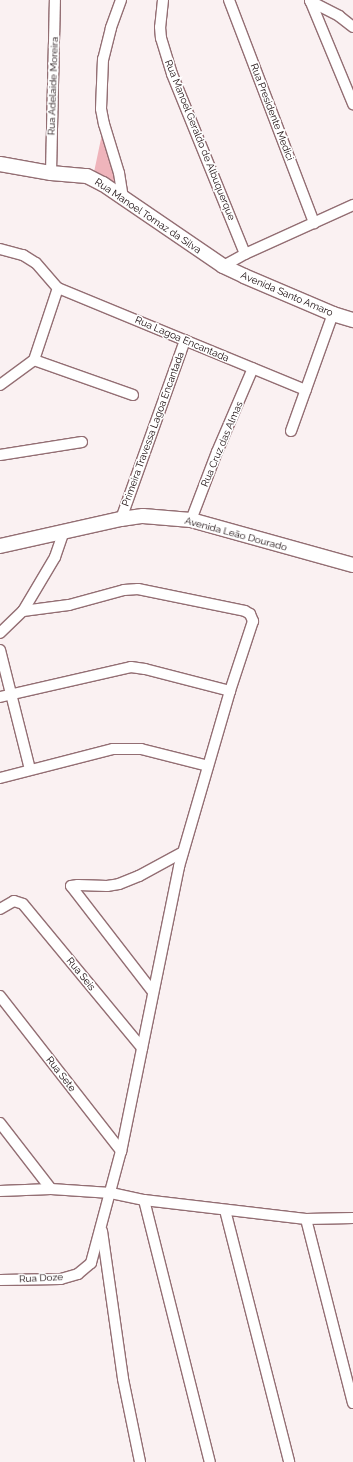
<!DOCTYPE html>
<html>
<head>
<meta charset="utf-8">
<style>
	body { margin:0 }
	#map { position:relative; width:353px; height:1462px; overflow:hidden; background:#faf1f2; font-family:Raleway,sans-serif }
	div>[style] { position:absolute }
	.green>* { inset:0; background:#efb4bb }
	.roads { filter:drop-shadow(1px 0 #936e73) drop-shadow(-1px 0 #936e73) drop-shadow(0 1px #936e73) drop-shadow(0 -1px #936e73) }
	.street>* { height:10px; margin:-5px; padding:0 5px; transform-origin:5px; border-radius:5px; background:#fff }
	.secondary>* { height:14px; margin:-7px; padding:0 7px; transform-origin:7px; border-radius:7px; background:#fff }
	span { translate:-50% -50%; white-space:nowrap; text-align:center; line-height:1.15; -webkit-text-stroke:3px #fff; paint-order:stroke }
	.street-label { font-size:10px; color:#17090b }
</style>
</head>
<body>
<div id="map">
	<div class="green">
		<i style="clip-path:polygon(102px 134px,122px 190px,93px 177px)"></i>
	</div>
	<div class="roads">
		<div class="street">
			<i style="left:121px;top:0;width:30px;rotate:110deg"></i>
			<i style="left:111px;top:28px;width:32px;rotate:104deg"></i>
			<i style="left:103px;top:59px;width:50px;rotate:92.3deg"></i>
			<i style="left:101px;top:109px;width:15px;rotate:79deg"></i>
			<i style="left:104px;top:124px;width:51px;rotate:73deg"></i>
			<i style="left:119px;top:173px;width:24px;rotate:81deg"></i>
			<i style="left:163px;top:0;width:27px;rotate:96deg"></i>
			<i style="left:160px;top:27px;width:11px;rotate:85deg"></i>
			<i style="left:161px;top:38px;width:38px;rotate:73deg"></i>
			<i style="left:172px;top:74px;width:194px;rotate:67.9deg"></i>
			<i style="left:245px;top:254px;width:25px;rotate:151deg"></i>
			<i style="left:229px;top:0;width:239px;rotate:69.1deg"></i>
			<i style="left:310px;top:0;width:113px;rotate:67.5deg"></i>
			<i style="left:310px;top:1px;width:33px;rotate:27deg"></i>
			<i style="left:339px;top:16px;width:18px;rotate:38deg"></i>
			<i style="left:51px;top:173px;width:173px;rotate:-88.7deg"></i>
			<i style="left:0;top:249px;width:24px;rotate:15deg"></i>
			<i style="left:23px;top:255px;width:15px;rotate:32deg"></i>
			<i style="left:36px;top:263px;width:33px;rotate:49deg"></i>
			<i style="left:58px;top:288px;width:268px;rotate:22.4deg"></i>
			<i style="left:245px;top:254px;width:119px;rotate:-24.4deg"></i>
			<i style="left:34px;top:360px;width:105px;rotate:19.5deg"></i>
			<i style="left:0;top:385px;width:42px;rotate:-36.3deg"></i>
			<i style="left:34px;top:360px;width:76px;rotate:-71.6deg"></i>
			<i style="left:291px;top:431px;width:124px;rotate:-70.3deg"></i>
			<i style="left:0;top:455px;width:83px;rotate:-9deg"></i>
			<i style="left:121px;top:519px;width:190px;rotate:-70.3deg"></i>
			<i style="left:191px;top:520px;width:73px;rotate:-69.1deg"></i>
			<i style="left:217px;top:452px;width:91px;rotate:-66.8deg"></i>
			<i style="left:23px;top:611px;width:63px;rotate:-59.3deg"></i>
			<i style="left:55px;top:557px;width:28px;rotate:-71deg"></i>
			<i style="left:0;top:633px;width:32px;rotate:-44deg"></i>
			<i style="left:23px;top:611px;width:46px;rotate:-7.4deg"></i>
			<i style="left:69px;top:605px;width:57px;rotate:-15.3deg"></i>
			<i style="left:124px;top:590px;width:14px;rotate:-4deg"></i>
			<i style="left:138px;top:589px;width:109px;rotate:11.6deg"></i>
			<i style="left:245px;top:611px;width:6px;rotate:31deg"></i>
			<i style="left:250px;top:614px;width:8px;rotate:67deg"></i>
			<i style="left:253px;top:621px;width:74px;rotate:108.2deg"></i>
			<i style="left:230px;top:691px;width:183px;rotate:106.2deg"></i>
			<i style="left:179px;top:867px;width:290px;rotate:101.5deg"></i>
			<i style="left:121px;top:1151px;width:116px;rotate:105deg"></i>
			<i style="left:91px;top:1263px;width:17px;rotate:140deg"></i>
			<i style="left:78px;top:1274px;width:18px;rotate:164deg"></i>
			<i style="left:61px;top:1279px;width:61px;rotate:179.1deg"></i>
			<i style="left:0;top:650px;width:123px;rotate:75.9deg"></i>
			<i style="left:0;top:697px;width:134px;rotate:-12.9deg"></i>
			<i style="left:131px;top:667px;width:14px;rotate:8deg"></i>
			<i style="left:145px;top:669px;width:88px;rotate:14.5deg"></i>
			<i style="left:0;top:778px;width:117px;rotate:-14.4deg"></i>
			<i style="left:113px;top:749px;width:28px"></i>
			<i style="left:141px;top:749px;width:69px;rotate:14.2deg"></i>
			<i style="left:0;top:909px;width:16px;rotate:-30deg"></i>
			<i style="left:14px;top:901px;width:9px;rotate:18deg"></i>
			<i style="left:23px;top:904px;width:187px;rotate:50.4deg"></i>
			<i style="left:153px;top:992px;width:134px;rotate:-127.7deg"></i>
			<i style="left:71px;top:886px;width:7px;rotate:-8deg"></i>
			<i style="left:78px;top:885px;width:29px;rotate:2deg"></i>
			<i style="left:107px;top:886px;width:12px;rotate:-9deg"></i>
			<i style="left:119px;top:884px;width:22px;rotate:-22deg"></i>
			<i style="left:139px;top:876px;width:50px;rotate:-28.6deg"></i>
			<i style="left:0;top:996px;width:197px;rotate:52deg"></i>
			<i style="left:0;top:1123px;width:83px;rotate:52.3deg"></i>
			<i style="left:0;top:1191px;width:51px;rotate:-2.2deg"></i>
			<i style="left:51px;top:1189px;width:60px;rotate:3.8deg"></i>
			<i style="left:111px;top:1193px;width:34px;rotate:12deg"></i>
			<i style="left:144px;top:1200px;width:163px;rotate:6.7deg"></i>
			<i style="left:306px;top:1219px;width:47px;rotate:-1.2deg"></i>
			<i style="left:144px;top:1200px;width:270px;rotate:75.9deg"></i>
			<i style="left:225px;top:1210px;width:260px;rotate:75.7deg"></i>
			<i style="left:306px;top:1219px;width:190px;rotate:75.7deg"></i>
			<i style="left:102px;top:1231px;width:149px;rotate:81.9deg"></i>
			<i style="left:123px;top:1379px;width:85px;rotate:78.4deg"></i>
		</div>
		<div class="secondary">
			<i style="left:0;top:164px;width:52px;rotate:10deg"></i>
			<i style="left:51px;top:173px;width:36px;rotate:5deg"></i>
			<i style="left:87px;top:176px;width:18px;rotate:27deg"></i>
			<i style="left:103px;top:184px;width:145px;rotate:34.3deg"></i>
			<i style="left:223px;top:266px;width:23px;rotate:25deg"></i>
			<i style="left:244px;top:276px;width:97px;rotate:23.1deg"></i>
			<i style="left:333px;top:314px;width:21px;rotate:17deg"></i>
			<i style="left:0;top:546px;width:124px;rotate:-12.6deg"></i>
			<i style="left:121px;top:519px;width:22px;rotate:-8deg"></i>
			<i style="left:143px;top:516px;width:48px;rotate:4.8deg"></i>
			<i style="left:191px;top:520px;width:168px;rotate:15.5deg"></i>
		</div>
	</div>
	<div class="street-label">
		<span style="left:53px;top:86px;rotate:-88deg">Rua Adelaide Moreira</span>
		<span style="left:272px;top:112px;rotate:69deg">Rua Presidente Medici</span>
		<span style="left:200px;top:140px;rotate:68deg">Rua Manoel Geraldo de Albuquerque</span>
		<span style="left:148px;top:216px;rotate:34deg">Rua Manoel Tomaz da Silva</span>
		<span style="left:287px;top:294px;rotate:23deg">Avenida Santo Amaro</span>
		<span style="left:182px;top:339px;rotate:23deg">Rua Lagoa Encantada</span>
		<span style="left:153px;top:429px;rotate:-70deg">Primeira Travessa Lagoa Encantada</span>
		<span style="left:222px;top:444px;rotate:-67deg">Rua Cruz das Almas</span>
		<span style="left:236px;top:534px;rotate:15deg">Avenida Leão Dourado</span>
		<span style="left:81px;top:974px;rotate:51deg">Rua Seis</span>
		<span style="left:61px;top:1074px;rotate:52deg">Rua Sete</span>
		<span style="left:41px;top:1278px;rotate:-3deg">Rua Doze</span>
	</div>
</div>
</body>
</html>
